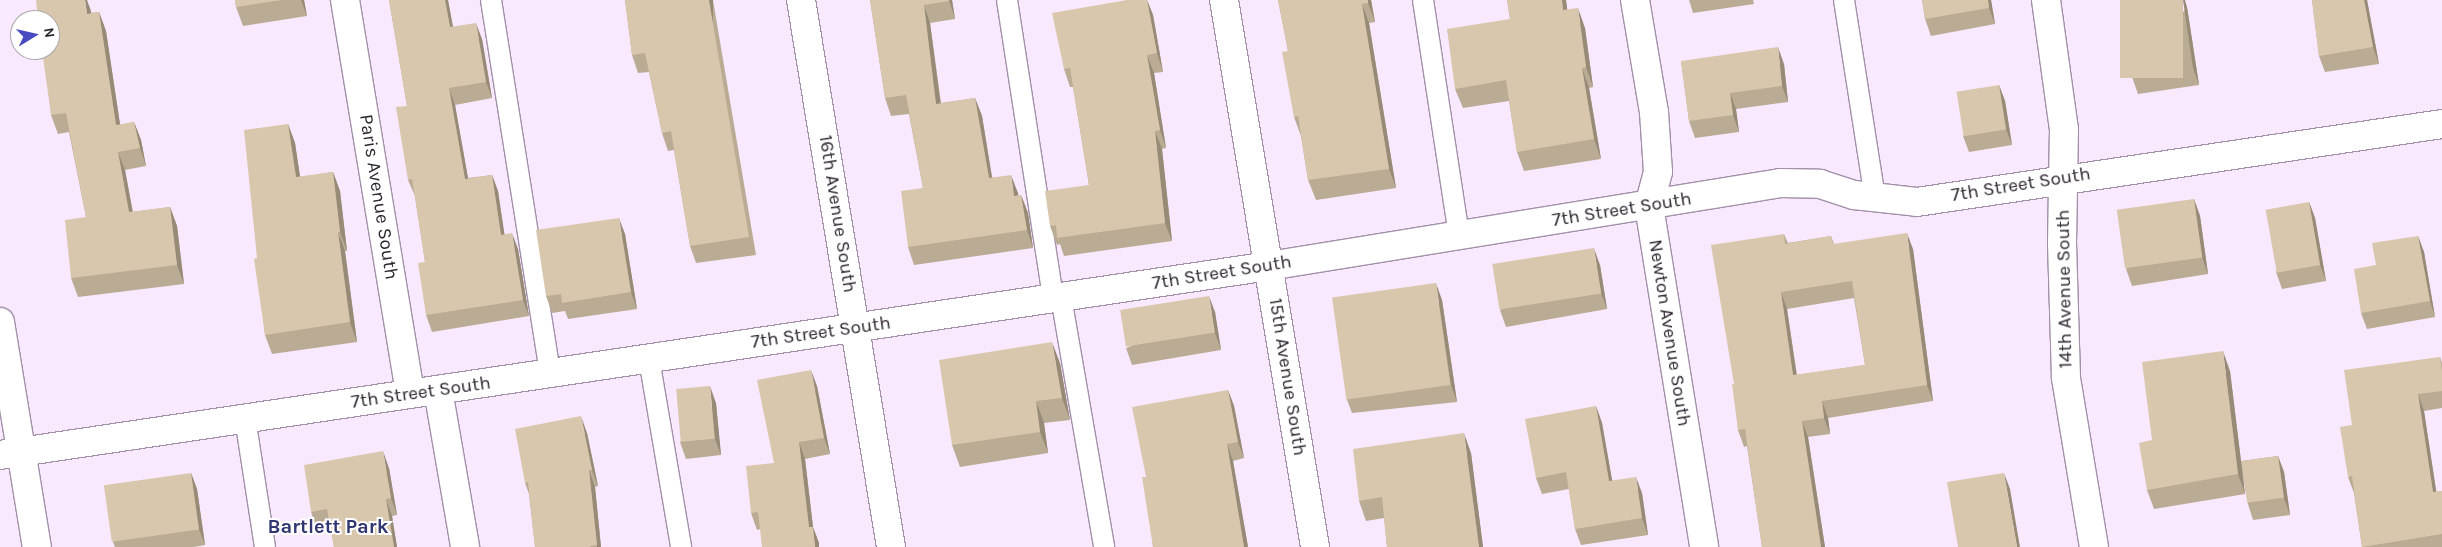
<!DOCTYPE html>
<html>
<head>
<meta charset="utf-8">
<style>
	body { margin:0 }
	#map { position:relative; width:2442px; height:547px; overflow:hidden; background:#f9e9ff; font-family:Karla,sans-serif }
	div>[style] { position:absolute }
	.roads { filter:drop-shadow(1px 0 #a290a9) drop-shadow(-1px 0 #a290a9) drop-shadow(0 1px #a290a9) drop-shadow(0 -1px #a290a9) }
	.lane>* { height:20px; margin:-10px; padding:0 10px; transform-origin:10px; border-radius:10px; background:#fff }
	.street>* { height:28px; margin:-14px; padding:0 14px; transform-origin:14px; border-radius:14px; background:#fff }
	.wall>* { inset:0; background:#baab94 }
	.shaded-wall>* { inset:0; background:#978b78; transform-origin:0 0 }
	.building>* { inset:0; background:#d8c7ac; transform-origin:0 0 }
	span { translate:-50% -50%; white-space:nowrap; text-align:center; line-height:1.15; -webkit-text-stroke:4px #fff; paint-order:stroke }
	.street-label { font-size:19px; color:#2d2630 }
	.neighbourhood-label { font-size:20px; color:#313570; font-weight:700 }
	.north { position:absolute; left:10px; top:10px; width:50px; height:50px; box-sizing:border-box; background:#fff; border:1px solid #aba8ac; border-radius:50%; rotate:81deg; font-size:14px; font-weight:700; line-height:20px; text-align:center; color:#2d2630 }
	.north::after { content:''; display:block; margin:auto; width:18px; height:22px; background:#4a4bc1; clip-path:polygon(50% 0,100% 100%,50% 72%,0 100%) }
</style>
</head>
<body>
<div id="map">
	<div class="roads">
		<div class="lane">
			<i style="left:491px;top:0;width:378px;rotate:81deg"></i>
			<i style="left:1007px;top:0;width:302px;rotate:81.2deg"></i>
			<i style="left:1423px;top:0;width:238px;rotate:81.3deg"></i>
			<i style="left:1844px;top:0;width:200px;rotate:81.1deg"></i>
			<i style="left:1061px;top:297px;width:254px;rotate:80.2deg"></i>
			<i style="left:649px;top:359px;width:191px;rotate:80.3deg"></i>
			<i style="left:245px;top:418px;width:131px;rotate:81.2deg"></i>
		</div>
		<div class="street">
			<i style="left:345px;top:0;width:399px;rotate:80.6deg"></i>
			<i style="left:801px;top:0;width:554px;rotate:80.66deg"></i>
			<i style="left:1224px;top:0;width:555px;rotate:80.55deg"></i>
			<i style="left:1635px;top:0;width:114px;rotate:80.4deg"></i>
			<i style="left:1654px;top:112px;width:60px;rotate:86.2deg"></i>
			<i style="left:1658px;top:172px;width:35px;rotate:105deg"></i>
			<i style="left:1649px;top:206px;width:345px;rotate:80.8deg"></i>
			<i style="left:2046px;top:0;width:130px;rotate:82.1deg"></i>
			<i style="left:2064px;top:129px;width:114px;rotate:91deg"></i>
			<i style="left:2062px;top:243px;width:135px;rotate:88.3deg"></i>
			<i style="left:2066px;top:378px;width:171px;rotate:80.6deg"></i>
			<i style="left:0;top:322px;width:228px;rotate:80.7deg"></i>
			<i style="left:438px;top:390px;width:159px;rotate:80.2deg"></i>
			<i style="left:0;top:455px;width:1283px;rotate:-8.47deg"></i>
			<i style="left:1269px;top:266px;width:519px;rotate:-9.21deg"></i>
			<i style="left:1781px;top:183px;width:39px;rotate:1deg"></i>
			<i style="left:1820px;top:184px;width:36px;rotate:18deg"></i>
			<i style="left:1854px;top:195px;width:63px;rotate:6.3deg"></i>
			<i style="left:1917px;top:202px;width:531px;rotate:-8.45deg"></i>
		</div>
	</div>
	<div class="wall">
		<i style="clip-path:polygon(235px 0,304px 0,307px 16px,243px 26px,236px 7px)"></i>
		<i style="clip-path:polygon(389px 0,448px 0,453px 27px,482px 39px,492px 98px,455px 105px,468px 178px,492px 175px,498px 191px,504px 234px,518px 249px,529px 316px,432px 332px,426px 315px,425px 262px,415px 196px,408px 180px,407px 106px)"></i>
		<i style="clip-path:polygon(625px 0,713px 0,756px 255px,696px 263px,690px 246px,674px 150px,668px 151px,662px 133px,649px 72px,638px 73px,632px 55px)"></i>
		<i style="clip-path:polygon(870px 0,952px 0,955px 19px,930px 23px,941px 103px,975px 98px,982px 116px,992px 177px,1018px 193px,1018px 196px,1021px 195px,1028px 213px,1033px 248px,914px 265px,908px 247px,923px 188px,909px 114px,891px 116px,885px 98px)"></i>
		<i style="clip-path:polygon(1127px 0,1147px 0,1153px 15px,1163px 72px,1154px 73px,1166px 148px,1162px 149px,1172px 241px,1064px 256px,1060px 244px,1057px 245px,1050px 226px,1089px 185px,1073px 87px,1070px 87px,1064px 69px)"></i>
		<i style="clip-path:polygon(1278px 0,1371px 0,1375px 22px,1369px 23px,1396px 188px,1316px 200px,1308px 180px,1301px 136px,1294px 117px,1288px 51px)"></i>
		<i style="clip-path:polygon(1507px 0,1566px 0,1567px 10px,1585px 28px,1593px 87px,1589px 88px,1601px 159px,1524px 171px,1517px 152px,1509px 101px,1463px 108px,1455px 89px,1510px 19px)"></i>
		<i style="clip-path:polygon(1689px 0,1753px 0,1754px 4px,1693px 13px)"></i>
		<i style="clip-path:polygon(1922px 0,1991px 0,1995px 24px,1931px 36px,1925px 19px)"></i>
		<i style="clip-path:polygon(2312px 0,2367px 0,2379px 64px,2325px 72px,2319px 56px)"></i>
		<i style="clip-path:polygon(2187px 7px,2199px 85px,2138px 94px,2132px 77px)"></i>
		<i style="clip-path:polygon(91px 11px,91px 13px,99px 12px,106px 31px,120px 125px,134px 122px,141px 140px,146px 166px,125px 170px,133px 212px,170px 207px,177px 226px,184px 284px,78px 297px,71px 278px,86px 217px,69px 132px,58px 134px,51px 115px)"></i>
		<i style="clip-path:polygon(1681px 61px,1784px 64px,1788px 102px,1736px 109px,1739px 132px,1695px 138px,1689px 121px)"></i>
		<i style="clip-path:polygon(1999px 85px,2005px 101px,2012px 145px,1969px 152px,1963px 136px)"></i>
		<i style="clip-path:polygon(288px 124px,295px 143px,300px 177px,333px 172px,340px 191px,347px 251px,345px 251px,357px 342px,272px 354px,265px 335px,257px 258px)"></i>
		<i style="clip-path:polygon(2194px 199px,2200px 216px,2208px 274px,2132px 286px,2126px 269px)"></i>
		<i style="clip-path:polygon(2309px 202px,2315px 218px,2326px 281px,2282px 289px,2276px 272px)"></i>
		<i style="clip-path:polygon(625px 234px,637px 309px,568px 319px,565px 311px,552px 313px,546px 296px)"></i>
		<i style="clip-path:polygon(evenodd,1784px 234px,1788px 243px,1831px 236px,1834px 244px,1913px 249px,1933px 401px,1828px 418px,1830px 434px,1808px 437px,1825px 547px,1762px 547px,1747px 446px,1744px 447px,1738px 430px,1734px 384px,1784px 234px,1854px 298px,1865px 365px,1797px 375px,1787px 309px,1854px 298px)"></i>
		<i style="clip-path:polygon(2418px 236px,2424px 252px,2435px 317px,2367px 329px,2361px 313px)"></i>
		<i style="clip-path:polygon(1600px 265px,1607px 309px,1506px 327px,1500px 310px)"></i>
		<i style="clip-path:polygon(1442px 300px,1457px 402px,1352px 413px,1346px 397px)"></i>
		<i style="clip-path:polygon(1215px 312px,1221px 350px,1132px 365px,1126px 348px)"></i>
		<i style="clip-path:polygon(2440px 357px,2442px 363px,2442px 408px,2424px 411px,2436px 492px,2442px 491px,2442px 547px,2362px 547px,2354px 493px,2348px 477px,2352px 425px)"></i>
		<i style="clip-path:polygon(1060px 363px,1070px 420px,1044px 423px,1048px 453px,960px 467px,952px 445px)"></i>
		<i style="clip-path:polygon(2230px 371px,2241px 461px,2278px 456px,2284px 472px,2290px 515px,2253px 520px,2248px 504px,2242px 470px,2245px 494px,2154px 509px,2147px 490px,2152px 440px)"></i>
		<i style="clip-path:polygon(817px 386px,830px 454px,805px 459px,813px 527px,819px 543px,760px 529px,757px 530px,751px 513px,774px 463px)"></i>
		<i style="clip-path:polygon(1228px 390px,1234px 406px,1244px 458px,1233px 461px,1248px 547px,1153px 547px,1146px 477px)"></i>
		<i style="clip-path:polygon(716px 403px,721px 455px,686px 459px,680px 442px)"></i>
		<i style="clip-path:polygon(1596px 406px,1602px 423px,1612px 480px,1642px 493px,1648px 535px,1581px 545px,1575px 529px,1569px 489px,1542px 494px,1536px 478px)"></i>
		<i style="clip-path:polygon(587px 433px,598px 486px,595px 487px,601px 547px,535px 547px,529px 494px,525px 483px)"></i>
		<i style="clip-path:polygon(1471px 453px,1483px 547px,1387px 547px,1384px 518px,1366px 521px,1359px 501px)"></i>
		<i style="clip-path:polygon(389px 468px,397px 515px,392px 516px,397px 547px,334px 547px,330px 526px,317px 529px,311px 512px)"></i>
		<i style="clip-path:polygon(191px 473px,197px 489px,205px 545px,194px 547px,115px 547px,113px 542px)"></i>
	</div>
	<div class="shaded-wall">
		<i style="clip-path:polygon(85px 0,87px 0,91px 11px,94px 33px,87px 14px)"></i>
		<i style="clip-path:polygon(301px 0,304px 0,307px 16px)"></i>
		<i style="clip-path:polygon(445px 0,448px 0,456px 44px,450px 27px)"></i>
		<i style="left:709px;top:0;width:4px;height:240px"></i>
		<i style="clip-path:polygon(949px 0,952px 0,955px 19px)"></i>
		<i style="clip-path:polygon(1147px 0,1153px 15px,1163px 72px,1157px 53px)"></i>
		<i style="clip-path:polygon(1368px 0,1371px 0,1375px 22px,1368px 3px)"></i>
		<i style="clip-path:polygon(1562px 0,1566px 0,1570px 30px,1563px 10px)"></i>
		<i style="clip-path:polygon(1988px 0,1991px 0,1995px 24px,1989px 8px)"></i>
		<i style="clip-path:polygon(2183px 0,2185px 0,2187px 7px,2199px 85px,2193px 68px)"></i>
		<i style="clip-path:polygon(2364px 0,2367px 0,2379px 64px,2373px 47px)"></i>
		<i style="clip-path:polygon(1362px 4px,1369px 23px,1396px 188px,1389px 169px)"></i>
		<i style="clip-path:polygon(924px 5px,930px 23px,943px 122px,936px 104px)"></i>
		<i style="clip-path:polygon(1578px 8px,1585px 28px,1593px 87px,1586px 67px)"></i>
		<i style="clip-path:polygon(99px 12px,106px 31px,123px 144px,116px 125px)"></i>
		<i style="clip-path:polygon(476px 23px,482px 39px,492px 98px,486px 82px)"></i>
		<i style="clip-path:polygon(1778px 47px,1784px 64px,1788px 102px,1782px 86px)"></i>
		<i style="clip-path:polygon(1147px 55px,1154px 73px,1166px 148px,1160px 130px)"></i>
		<i style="clip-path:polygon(1582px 68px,1589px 88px,1601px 159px,1594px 139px)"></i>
		<i style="clip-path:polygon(1999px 85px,2005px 101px,2012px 145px,2006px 129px)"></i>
		<i style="clip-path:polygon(449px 88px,455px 105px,471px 195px,465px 179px)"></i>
		<i style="clip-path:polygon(1730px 93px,1736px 109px,1739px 132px,1733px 115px)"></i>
		<i style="clip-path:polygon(975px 98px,982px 116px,995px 196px,989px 178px)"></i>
		<i style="clip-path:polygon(134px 122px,141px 140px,146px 166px,140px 148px)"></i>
		<i style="clip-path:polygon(288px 124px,295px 143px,303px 196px,296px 177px)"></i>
		<i style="clip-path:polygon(1155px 131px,1162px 149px,1172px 241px,1165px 223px)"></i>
		<i style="clip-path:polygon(118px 152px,125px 170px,136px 231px,129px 212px)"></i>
		<i style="clip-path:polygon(333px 172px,340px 191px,347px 251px,340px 232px)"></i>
		<i style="clip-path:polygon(492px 175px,498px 191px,507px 251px,501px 235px)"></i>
		<i style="clip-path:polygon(1011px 175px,1018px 193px,1020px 214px,1014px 196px)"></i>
		<i style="clip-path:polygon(1021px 195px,1028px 213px,1033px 248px,1027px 230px)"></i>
		<i style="clip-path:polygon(2194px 199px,2200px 216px,2208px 274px,2202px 257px)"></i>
		<i style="clip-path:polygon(2309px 202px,2315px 218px,2326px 281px,2320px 265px)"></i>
		<i style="clip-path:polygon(170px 207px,177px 226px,184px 284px,177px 265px)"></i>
		<i style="clip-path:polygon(619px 218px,625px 234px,637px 309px,631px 292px)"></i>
		<i style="clip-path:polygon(338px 232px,345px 251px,357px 342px,350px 322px)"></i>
		<i style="clip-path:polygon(512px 233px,518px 249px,529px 316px,523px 300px)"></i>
		<i style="clip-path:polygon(1907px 233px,1913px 249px,1933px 401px,1927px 385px)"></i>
		<i style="clip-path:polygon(2418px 236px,2424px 252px,2435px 317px,2430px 301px)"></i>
		<i style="clip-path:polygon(1594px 248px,1600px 265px,1607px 309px,1601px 293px)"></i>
		<i style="clip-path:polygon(1436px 283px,1442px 300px,1457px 402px,1451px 385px)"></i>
		<i style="clip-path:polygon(1781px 292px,1787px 309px,1799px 392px,1793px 375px)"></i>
		<i style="clip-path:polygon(1209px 296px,1215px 312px,1221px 350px,1215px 333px)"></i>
		<i style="clip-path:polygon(1052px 342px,1060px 363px,1070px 420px,1062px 398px)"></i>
		<i style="clip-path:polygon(2223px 351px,2230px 371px,2245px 494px,2238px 474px)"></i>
		<i style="clip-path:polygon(811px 370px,817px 386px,830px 454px,824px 438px)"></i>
		<i style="clip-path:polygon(710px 386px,716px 403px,721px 455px,715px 439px)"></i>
		<i style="clip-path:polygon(1228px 390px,1234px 406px,1244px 458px,1238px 442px)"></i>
		<i style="clip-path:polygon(2418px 394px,2424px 411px,2439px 509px,2433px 492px)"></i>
		<i style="clip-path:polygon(1036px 401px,1044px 423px,1048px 453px,1040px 432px)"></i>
		<i style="clip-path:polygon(1822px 401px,1828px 418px,1830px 434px,1824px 418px)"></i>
		<i style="clip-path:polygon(1596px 406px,1602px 423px,1615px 497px,1609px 481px)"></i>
		<i style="clip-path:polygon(581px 416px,587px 433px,598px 486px,592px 470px)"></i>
		<i style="clip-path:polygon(1802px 421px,1808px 437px,1825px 547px,1821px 547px)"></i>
		<i style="clip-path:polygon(1464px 433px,1471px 453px,1483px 547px,1479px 547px)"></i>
		<i style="clip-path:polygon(799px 442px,805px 459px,815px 544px,809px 527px)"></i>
		<i style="clip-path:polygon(1227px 444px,1233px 461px,1248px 547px,1244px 547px)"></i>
		<i style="clip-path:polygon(383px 451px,389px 468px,397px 515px,391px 498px)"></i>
		<i style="clip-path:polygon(2278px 456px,2284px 472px,2290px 515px,2284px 498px)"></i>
		<i style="clip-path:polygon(589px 470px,595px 487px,601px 547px,597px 547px,597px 545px)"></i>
		<i style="clip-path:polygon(191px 473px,197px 489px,205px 545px,199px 529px)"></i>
		<i style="clip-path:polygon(2004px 473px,2010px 489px,2020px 547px,2017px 547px)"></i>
		<i style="clip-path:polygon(1636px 477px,1642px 493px,1648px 535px,1642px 518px)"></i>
		<i style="clip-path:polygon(386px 499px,392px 516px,397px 547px,394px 547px)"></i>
		<i style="clip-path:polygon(813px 527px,819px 543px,819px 547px,815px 547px)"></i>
	</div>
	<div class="building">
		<i style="clip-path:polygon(36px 0,85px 0,87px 14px,99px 12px,116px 125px,134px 122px,140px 148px,118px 152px,129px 212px,170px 207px,177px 265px,71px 278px,65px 220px,86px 217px,66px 113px,51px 115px,42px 50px,50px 50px,50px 20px,38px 20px)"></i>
		<i style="clip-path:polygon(235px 0,282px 0,236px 7px)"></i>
		<i style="clip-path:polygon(389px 0,445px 0,450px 27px,476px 23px,486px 82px,449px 88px,465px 179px,492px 175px,501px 235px,512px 233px,523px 300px,426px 315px,418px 263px,425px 262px,412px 179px,408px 180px,396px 107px,407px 106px)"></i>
		<i style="clip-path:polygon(625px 0,709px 0,749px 237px,690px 246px,671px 131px,662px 133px,645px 53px,632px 55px)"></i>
		<i style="clip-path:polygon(870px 0,949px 0,949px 1px,924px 5px,936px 104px,975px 98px,989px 178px,1011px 175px,1014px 196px,1021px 195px,1027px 230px,908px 247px,901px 191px,923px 188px,906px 95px,885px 98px)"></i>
		<i style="clip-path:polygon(1127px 0,1147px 0,1157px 53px,1147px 55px,1160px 130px,1155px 131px,1165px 223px,1057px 238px,1056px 225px,1050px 226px,1045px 191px,1089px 185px,1070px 68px,1064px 69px,1052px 13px)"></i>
		<i style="clip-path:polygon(1278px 0,1368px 0,1368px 3px,1362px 4px,1389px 169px,1308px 180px,1298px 116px,1294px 117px,1282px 52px,1288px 51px)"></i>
		<i style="clip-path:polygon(1507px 0,1562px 0,1563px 10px,1578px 8px,1586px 67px,1582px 68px,1594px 139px,1517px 152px,1506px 80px,1455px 89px,1447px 29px,1510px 19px)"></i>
		<i style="clip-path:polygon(1922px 0,1988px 0,1989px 8px,1925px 19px)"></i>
		<i style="left:2120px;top:0;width:63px;height:78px"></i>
		<i style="clip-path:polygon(2312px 0,2364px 0,2373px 47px,2319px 56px)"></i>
		<i style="clip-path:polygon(1778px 47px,1782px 86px,1730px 93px,1733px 115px,1689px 121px,1681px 61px)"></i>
		<i style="left:1999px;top:85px;width:45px;height:43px;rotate:81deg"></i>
		<i style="clip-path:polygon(288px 124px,296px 177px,333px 172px,340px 232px,338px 232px,350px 322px,265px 335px,254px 259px,257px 258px,244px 130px)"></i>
		<i style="left:2194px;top:199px;width:59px;height:78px;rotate:82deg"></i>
		<i style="left:2309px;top:202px;width:64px;height:44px;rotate:80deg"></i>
		<i style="clip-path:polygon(619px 218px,631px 292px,562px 303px,561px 294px,546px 296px,536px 230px)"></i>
		<i style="clip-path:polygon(evenodd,1907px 233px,1927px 385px,1822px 401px,1824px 418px,1802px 421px,1821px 547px,1762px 547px,1745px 429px,1738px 430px,1732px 384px,1734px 384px,1711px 245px,1784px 234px,1785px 244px,1831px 236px,1833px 244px,1907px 233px,1852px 281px,1865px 365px,1793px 375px,1781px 292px,1852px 281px)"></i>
		<i style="clip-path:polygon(2418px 236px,2430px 301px,2361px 313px,2354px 269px,2376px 265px,2372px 243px)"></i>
		<i style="left:1594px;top:248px;width:46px;height:103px;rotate:81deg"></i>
		<i style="left:1436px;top:283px;width:103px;height:105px;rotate:82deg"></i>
		<i style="left:1209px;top:296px;width:37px;height:90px;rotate:81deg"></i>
		<i style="clip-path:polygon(1052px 342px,1062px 398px,1036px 401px,1040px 432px,952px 445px,939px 360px)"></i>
		<i style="clip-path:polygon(2223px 351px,2238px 474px,2147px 490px,2139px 443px,2152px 440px,2142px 362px)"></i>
		<i style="clip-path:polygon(2440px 357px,2442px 372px,2442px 391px,2418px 394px,2433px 492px,2442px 491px,2442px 534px,2362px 547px,2352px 476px,2348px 477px,2340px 427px,2352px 425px,2344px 370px)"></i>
		<i style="clip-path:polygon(811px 370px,824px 438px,799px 442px,809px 527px,813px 527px,815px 547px,762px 547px,758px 512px,751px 513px,746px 466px,774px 463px,757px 380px)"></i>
		<i style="left:710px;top:386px;width:53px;height:34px;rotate:85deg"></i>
		<i style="clip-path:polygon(1228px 390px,1238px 442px,1227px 444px,1244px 547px,1153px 547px,1142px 477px,1146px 477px,1132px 407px)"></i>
		<i style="clip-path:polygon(1596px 406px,1609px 481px,1636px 477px,1642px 518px,1575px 529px,1566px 472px,1536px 478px,1525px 419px)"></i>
		<i style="clip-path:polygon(581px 416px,592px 470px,589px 470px,597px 545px,590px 546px,590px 547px,535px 547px,528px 482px,525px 483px,515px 429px)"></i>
		<i style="clip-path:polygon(1464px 433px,1479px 547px,1387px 547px,1382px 497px,1359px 501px,1353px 449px)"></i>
		<i style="clip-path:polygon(383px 451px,391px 498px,386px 499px,394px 547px,334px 547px,327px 509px,311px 512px,304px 465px)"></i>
		<i style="left:2278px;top:456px;width:42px;height:37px;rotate:82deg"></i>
		<i style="left:191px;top:473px;width:57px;height:88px;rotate:82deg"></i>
		<i style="clip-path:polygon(2004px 473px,2017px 547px,1958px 547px,1947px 482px)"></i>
	</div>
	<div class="street-label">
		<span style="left:2021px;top:185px;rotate:-9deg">7th Street South</span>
		<span style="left:378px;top:197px;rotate:81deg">Paris Avenue South</span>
		<span style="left:1622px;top:210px;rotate:-9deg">7th Street South</span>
		<span style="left:837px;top:214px;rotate:81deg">16th Avenue South</span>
		<span style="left:1222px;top:273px;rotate:-9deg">7th Street South</span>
		<span style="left:2065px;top:289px;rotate:-91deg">14th Avenue South</span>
		<span style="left:821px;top:333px;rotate:-8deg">7th Street South</span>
		<span style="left:1669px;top:333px;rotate:81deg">Newton Avenue South</span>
		<span style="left:1287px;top:377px;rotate:81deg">15th Avenue South</span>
		<span style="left:421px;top:393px;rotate:-8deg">7th Street South</span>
	</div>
	<div class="neighbourhood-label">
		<span style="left:328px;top:526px">Bartlett Park</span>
	</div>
	<div class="north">N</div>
</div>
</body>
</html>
